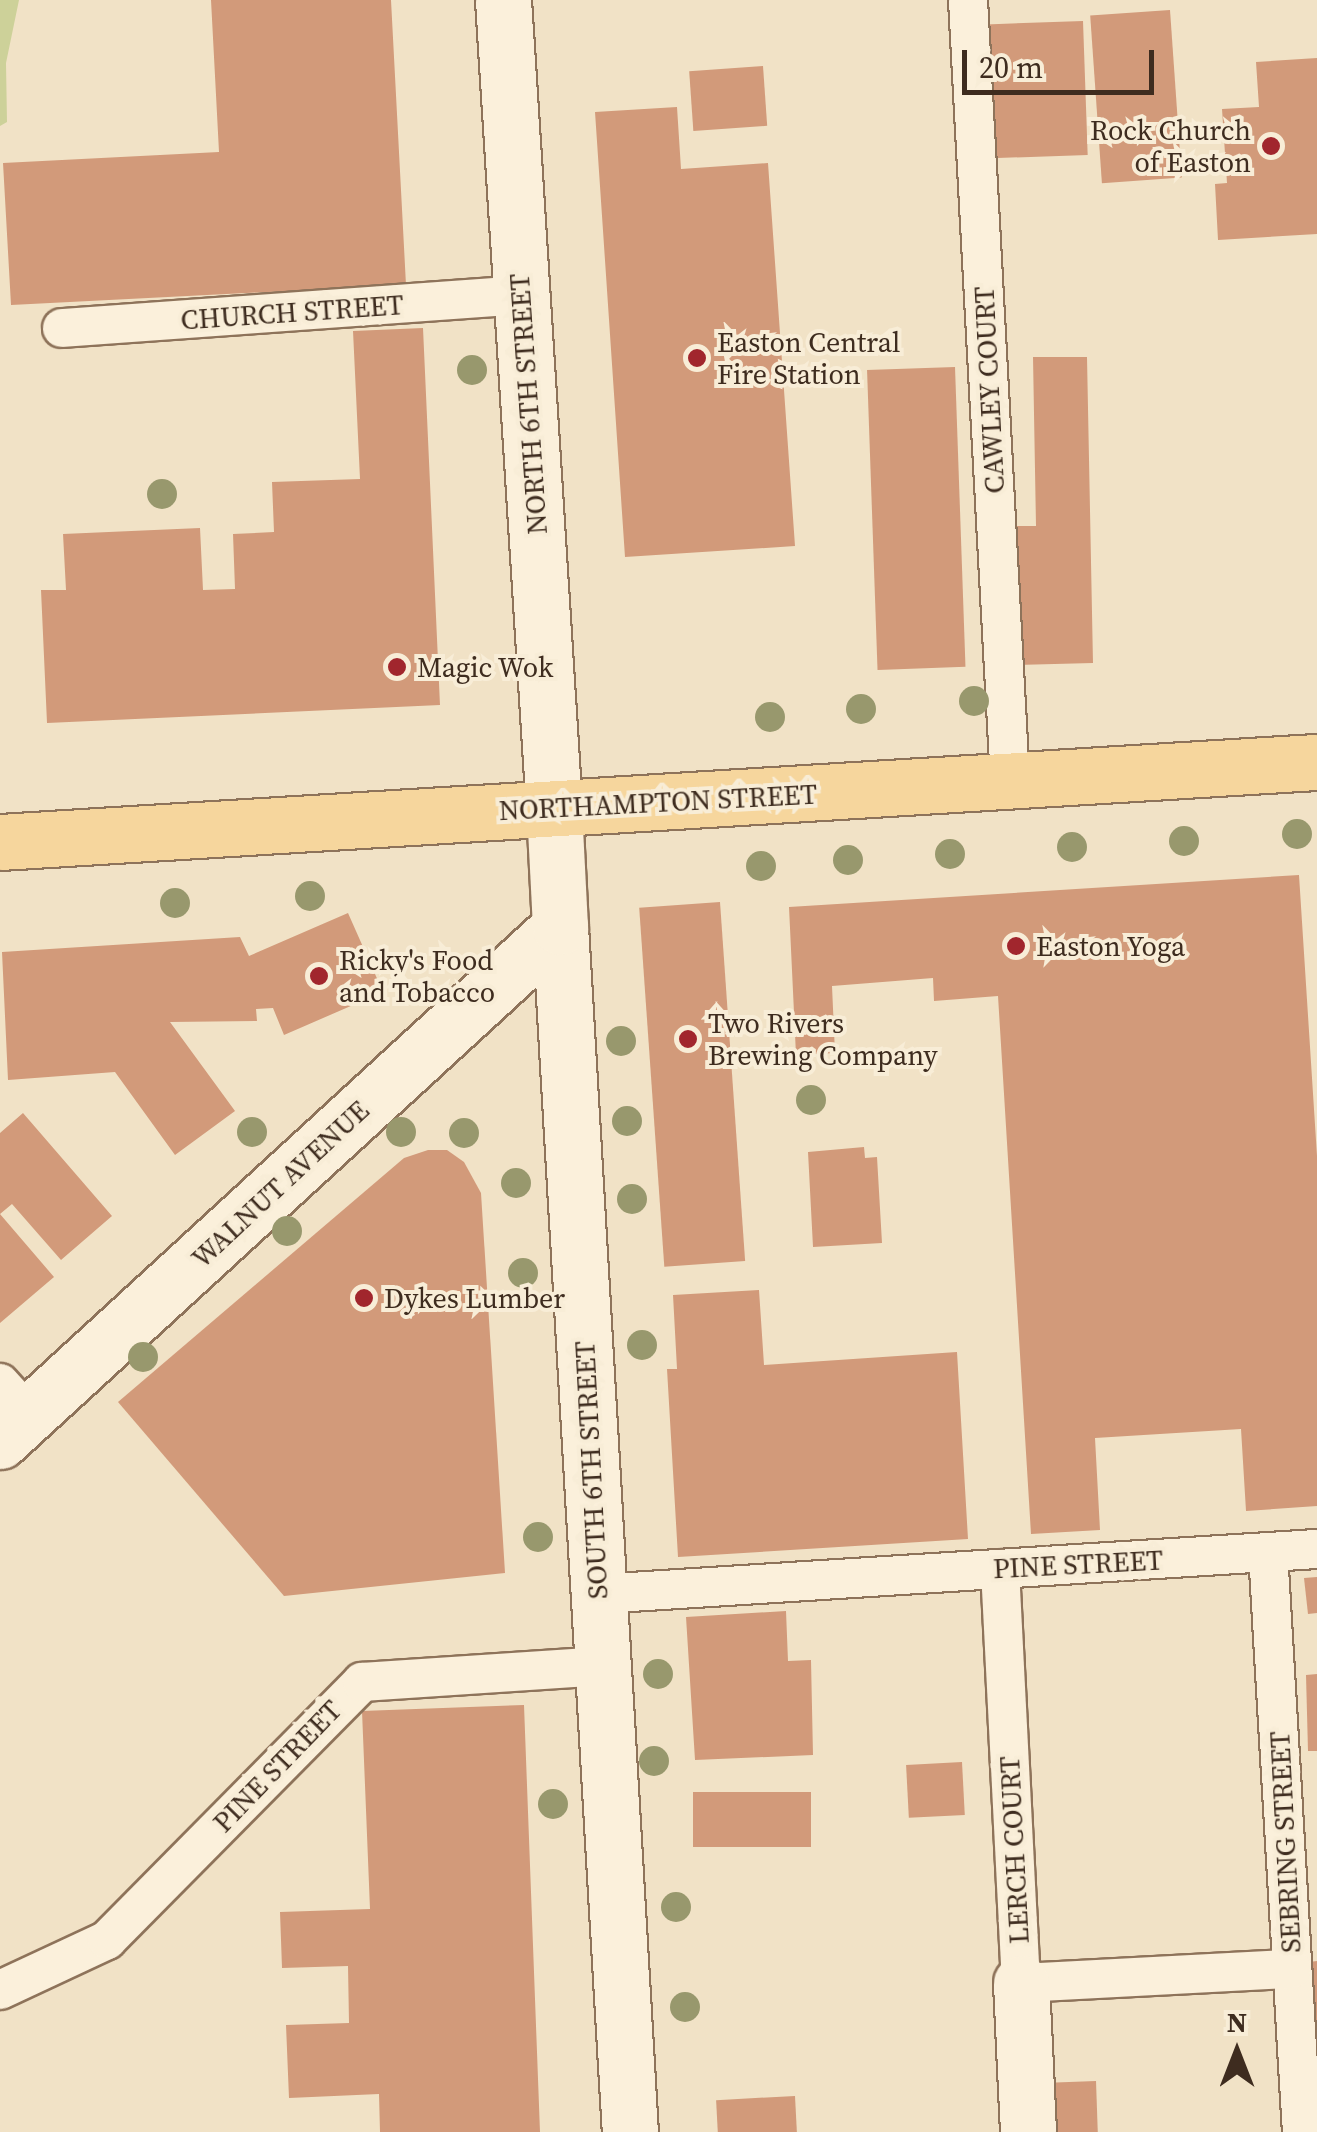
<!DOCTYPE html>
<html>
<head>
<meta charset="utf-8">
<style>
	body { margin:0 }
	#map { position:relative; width:1317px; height:2132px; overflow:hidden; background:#f1e2c6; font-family:"Source Serif 4",serif }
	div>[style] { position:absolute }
	.green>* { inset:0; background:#cdd199 }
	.building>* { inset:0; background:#d29a7a; transform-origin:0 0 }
	.roads { filter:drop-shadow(2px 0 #8e735a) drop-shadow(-2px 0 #8e735a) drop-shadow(0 2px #8e735a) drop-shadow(0 -2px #8e735a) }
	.service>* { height:38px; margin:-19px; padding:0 19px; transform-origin:19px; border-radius:19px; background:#fbf0db }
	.pedestrian>* { height:55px; margin:-27.5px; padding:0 27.5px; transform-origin:27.5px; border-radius:27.5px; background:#fbf0db }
	.minor>* { height:55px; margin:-27.5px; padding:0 27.5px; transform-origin:27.5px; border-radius:27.5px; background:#fbf0db }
	.tertiary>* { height:55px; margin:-27.5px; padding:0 27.5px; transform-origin:27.5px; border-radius:27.5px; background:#fbf0db }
	.primary>* { height:55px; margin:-27.5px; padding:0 27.5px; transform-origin:27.5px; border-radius:27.5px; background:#f6d69d }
	.trees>* { width:30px; height:30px; margin:-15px; border-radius:50%; background:#98986d }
	.dots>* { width:28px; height:28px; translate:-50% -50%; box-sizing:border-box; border:5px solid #f8edd7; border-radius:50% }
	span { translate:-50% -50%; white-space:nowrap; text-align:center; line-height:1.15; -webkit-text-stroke:8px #f8edd7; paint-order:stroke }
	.poi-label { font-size:28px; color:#3e2c1f }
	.right { translate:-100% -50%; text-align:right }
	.left { translate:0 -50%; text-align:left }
	.street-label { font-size:28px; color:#3e2c1f }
	.north { position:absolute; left:1187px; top:2002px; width:100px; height:100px; -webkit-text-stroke:8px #f8edd7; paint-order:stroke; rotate:0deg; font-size:28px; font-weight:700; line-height:40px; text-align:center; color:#3e2c1f }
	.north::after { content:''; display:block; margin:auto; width:35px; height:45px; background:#3e2c1f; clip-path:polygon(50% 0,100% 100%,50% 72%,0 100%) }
	.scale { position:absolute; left:962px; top:50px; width:192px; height:45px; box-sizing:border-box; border:5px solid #3e2c1f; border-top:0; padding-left:12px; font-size:30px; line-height:35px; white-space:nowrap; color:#3e2c1f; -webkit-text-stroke:8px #f8edd7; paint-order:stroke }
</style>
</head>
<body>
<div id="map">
	<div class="green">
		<i style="clip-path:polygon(0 0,19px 0,6px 63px,7px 122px,0 126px)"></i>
	</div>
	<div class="building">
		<i style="clip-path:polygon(211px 0,391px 0,406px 285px,11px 305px,3px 163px,219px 152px)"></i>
		<i style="left:1170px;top:10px;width:168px;height:80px;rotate:86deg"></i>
		<i style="left:1083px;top:21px;width:134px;height:104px;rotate:88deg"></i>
		<i style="clip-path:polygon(1317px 58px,1317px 234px,1218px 240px,1215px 184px,1227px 183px,1222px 109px,1259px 107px,1256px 62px)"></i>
		<i style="left:763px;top:66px;width:60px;height:74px;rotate:86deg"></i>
		<i style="clip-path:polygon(677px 107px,681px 169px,768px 163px,795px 546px,625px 557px,595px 112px)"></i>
		<i style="clip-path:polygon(423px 328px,440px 705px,47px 723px,41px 590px,66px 590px,63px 534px,200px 528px,203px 590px,235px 589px,233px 534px,274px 532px,272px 482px,360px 479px,353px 331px)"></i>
		<i style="clip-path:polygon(1033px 357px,1087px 357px,1093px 663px,1016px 665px,1014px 526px,1036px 526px)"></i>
		<i style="left:955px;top:367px;width:300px;height:88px;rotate:88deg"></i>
		<i style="clip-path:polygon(1299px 875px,1317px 1156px,1317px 1506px,1246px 1511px,1241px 1429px,1095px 1438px,1100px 1530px,1031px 1534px,998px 996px,934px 1001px,933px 978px,832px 986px,835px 1053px,796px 1055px,789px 907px)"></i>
		<i style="left:720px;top:902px;width:360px;height:81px;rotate:86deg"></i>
		<i style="clip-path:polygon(348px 913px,383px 992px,284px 1035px,273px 1008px,256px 1009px,257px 1021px,170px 1022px,235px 1111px,175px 1155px,115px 1072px,8px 1080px,2px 952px,240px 937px,249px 956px)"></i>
		<i style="clip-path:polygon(23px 1113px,112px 1216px,61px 1260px,12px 1204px,0 1214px,54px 1277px,0 1323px,0 1133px)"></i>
		<i style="clip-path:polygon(864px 1147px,865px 1158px,877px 1157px,882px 1243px,813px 1247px,808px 1152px)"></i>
		<i style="clip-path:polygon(428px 1150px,447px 1150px,464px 1162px,481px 1193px,505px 1573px,284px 1596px,118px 1402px,404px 1158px)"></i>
		<i style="clip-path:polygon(759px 1290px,764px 1365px,957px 1352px,968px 1539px,678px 1557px,667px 1369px,677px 1369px,673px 1295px)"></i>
		<i style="clip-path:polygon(1317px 1577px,1317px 1613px,1308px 1614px,1304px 1578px)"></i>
		<i style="clip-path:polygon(786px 1611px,788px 1661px,811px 1660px,813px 1755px,695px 1760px,686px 1617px)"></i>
		<i style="clip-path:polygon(1317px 1674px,1317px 1751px,1308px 1751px,1306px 1675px)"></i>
		<i style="clip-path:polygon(524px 1705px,540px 2132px,380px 2132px,379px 2094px,289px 2098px,286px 2025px,349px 2023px,348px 1966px,282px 1968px,280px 1912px,370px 1909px,362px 1711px)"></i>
		<i style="left:962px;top:1762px;width:53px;height:56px;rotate:87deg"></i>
		<i style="left:693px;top:1792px;width:118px;height:55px"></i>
		<i style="clip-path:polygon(1317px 1961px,1317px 2026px,1314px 2027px,1309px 1962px)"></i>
		<i style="left:1096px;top:2081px;width:51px;height:54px;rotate:88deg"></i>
		<i style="left:795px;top:2096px;width:36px;height:79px;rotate:87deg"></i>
	</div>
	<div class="roads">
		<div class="service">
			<i style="left:968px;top:0;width:782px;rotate:86.92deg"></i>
			<i style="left:62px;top:328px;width:460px;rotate:-4.1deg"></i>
			<i style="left:0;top:1383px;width:43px;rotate:47.8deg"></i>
			<i style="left:1268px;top:1552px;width:581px;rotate:86.65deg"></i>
			<i style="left:1000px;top:1569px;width:415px;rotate:87.1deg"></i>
			<i style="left:1021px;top:1983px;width:271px;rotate:-3deg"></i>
			<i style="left:599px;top:1594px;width:719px;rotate:-3.59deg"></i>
			<i style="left:0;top:1990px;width:118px;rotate:-25deg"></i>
			<i style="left:107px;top:1940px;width:363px;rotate:-45.3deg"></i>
			<i style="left:362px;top:1682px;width:242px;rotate:-3.8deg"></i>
		</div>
		<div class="pedestrian">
			<i style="left:1021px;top:1983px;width:149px;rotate:87.3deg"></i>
		</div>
		<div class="minor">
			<i style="left:503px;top:0;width:811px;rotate:86.39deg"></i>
			<i style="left:560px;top:927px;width:1207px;rotate:86.68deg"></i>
		</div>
		<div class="tertiary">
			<i style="left:0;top:1441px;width:760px;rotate:-42.55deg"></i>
			<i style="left:560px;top:927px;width:118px;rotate:-92.9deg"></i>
		</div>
		<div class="primary">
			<i style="left:0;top:842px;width:1319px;rotate:-3.48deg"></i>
		</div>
	</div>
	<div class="trees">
		<i style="left:472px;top:370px"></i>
		<i style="left:162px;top:494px"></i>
		<i style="left:974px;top:701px"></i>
		<i style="left:861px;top:709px"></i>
		<i style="left:770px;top:717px"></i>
		<i style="left:1297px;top:834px"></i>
		<i style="left:1184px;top:841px"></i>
		<i style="left:1072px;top:847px"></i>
		<i style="left:950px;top:854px"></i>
		<i style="left:848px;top:860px"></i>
		<i style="left:761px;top:866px"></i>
		<i style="left:310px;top:896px"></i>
		<i style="left:175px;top:903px"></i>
		<i style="left:621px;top:1041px"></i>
		<i style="left:811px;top:1100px"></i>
		<i style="left:627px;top:1121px"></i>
		<i style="left:252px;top:1132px"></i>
		<i style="left:401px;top:1132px"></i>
		<i style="left:464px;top:1133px"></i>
		<i style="left:516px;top:1183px"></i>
		<i style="left:632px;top:1199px"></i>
		<i style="left:287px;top:1231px"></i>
		<i style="left:523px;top:1273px"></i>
		<i style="left:642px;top:1345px"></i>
		<i style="left:143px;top:1357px"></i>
		<i style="left:538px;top:1537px"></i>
		<i style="left:658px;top:1674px"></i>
		<i style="left:654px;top:1761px"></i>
		<i style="left:553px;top:1804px"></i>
		<i style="left:676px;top:1907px"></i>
		<i style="left:685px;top:2007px"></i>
	</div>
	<div class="dots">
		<i style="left:1271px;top:146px;background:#a1262d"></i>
		<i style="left:697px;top:358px;background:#a1262d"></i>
		<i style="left:397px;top:667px;background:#a1262d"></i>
		<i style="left:1016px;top:946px;background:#a1262d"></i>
		<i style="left:319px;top:976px;background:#a1262d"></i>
		<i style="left:688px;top:1039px;background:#a1262d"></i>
		<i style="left:364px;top:1298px;background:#a1262d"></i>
	</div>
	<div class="poi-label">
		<span class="right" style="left:1251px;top:146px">Rock Church<br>of Easton</span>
		<span class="left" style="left:717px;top:358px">Easton Central<br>Fire Station</span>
		<span class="left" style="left:417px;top:667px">Magic Wok</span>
		<span class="left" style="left:1036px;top:946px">Easton Yoga</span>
		<span class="left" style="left:339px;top:976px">Ricky's Food<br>and Tobacco</span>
		<span class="left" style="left:708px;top:1039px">Two Rivers<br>Brewing Company</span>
		<span class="left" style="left:384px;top:1298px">Dykes Lumber</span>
	</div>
	<div class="street-label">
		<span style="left:292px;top:312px;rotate:-4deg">CHURCH STREET</span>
		<span style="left:989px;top:390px;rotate:-93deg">CAWLEY COURT</span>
		<span style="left:528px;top:404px;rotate:-94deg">NORTH 6TH STREET</span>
		<span style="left:658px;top:802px;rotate:-3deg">NORTHAMPTON STREET</span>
		<span style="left:280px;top:1184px;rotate:-43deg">WALNUT AVENUE</span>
		<span style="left:591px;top:1470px;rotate:-93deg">SOUTH 6TH STREET</span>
		<span style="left:1078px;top:1564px;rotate:-3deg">PINE STREET</span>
		<span style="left:277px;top:1766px;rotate:-46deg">PINE STREET</span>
		<span style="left:1285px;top:1842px;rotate:-93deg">SEBRING STREET</span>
		<span style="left:1014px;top:1850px;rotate:-93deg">LERCH COURT</span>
	</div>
	<div class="north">N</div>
	<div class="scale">20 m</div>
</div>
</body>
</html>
